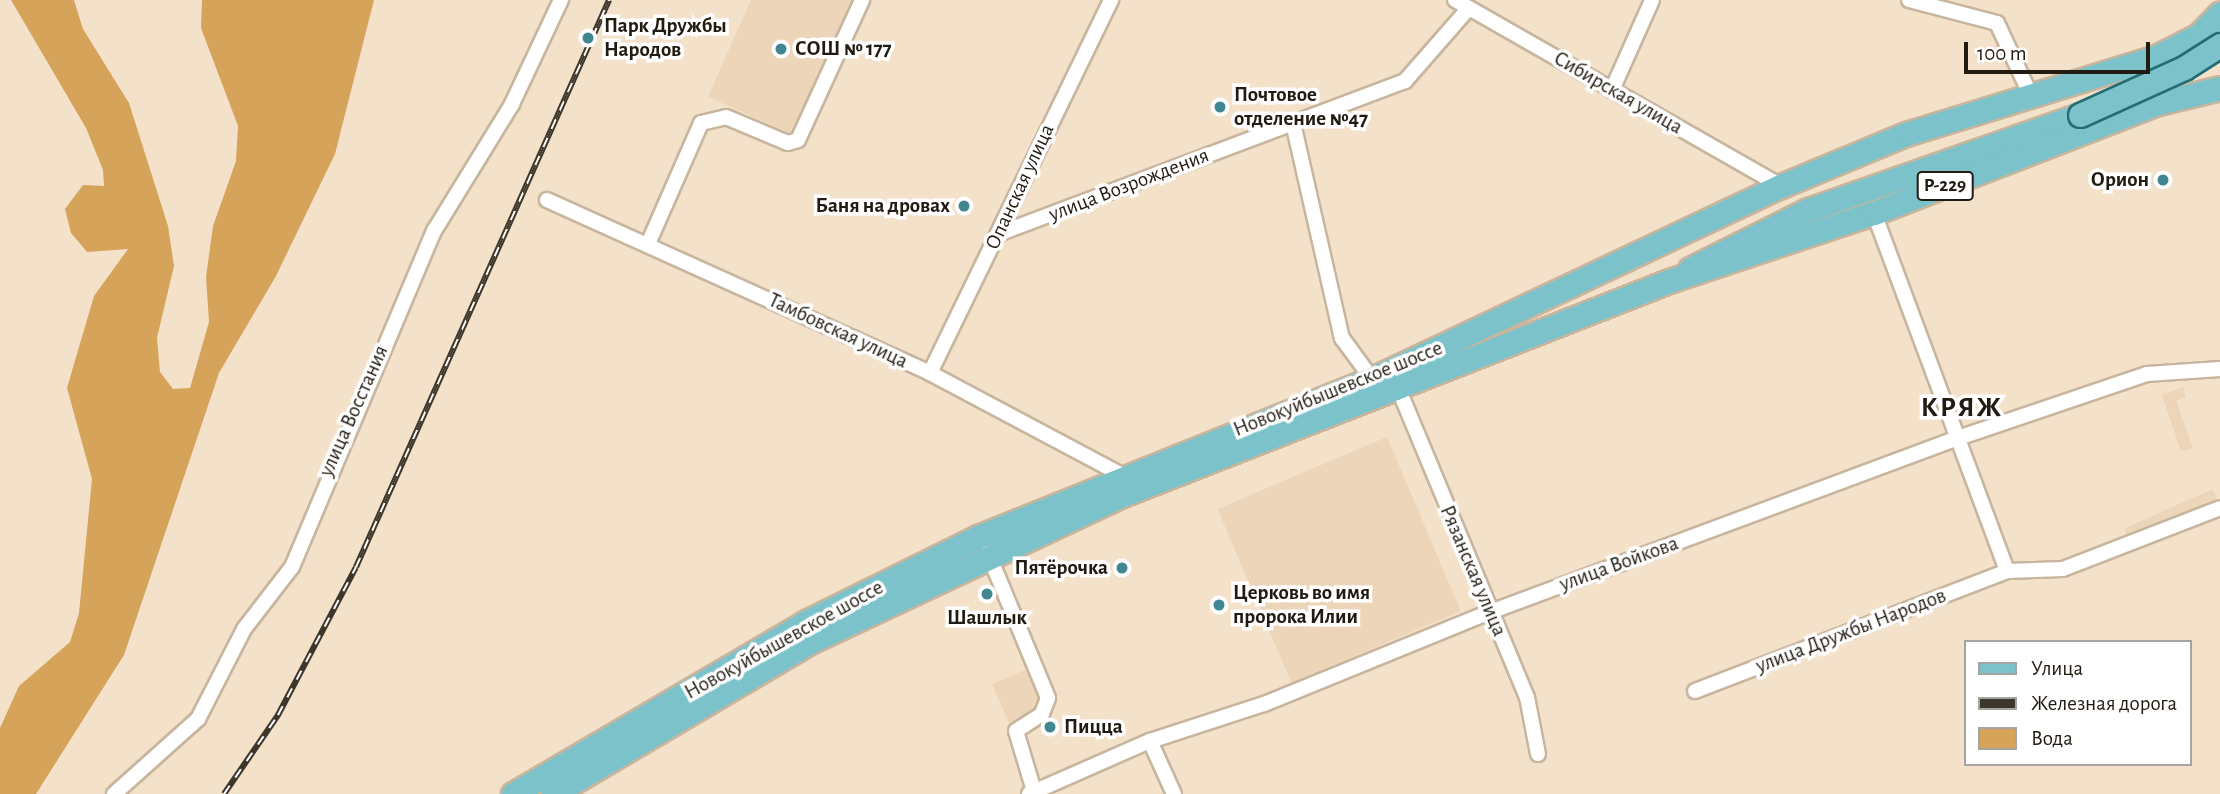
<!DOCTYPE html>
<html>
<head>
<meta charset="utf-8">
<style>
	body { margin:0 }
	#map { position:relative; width:2220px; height:794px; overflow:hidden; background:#f4e1ca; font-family:"Alegreya Sans",sans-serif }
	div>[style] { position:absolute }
	.built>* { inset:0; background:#ecd5b8; transform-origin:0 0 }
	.water>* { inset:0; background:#d6a35b }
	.roads { filter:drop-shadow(2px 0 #c7b59e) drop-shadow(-2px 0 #c7b59e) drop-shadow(0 2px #c7b59e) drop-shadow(0 -2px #c7b59e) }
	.street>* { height:14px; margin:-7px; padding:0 7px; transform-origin:7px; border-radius:7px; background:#fff }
	.primary>* { height:23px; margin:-11.5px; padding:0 11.5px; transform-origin:11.5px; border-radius:11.5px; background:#7bc2cb }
	.rail>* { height:6px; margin-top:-3px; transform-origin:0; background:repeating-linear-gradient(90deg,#fff 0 10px,#3d362b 0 20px); box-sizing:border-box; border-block:2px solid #3d362b }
	.bridges { filter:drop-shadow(2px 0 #226d74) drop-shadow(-2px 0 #226d74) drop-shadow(0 2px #226d74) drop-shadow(0 -2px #226d74) }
	.primary-bridge>* { height:23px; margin:-11.5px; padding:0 11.5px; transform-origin:11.5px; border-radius:11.5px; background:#7bc2cb }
	.dots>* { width:19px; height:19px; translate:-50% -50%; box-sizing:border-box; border:4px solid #fff; border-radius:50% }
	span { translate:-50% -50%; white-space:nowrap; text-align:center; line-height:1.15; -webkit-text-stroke:7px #fff; paint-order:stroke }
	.shield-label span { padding:2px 5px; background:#fff; border:2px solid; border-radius:5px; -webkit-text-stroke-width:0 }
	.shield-label { font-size:19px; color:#211b12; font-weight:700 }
	.poi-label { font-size:21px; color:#211b12; font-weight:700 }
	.left { translate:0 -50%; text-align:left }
	.right { translate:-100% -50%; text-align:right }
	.street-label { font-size:21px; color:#211b12 }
	.district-label { font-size:28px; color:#211b12; font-weight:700; letter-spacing:2px }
	.legend { position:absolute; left:1964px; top:640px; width:228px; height:126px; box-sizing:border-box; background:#fff; border:2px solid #a6a4a0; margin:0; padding:9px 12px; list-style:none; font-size:21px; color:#211b12 }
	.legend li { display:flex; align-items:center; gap:14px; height:35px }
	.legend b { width:35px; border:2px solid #a6a4a0 }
	.scale { position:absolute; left:1964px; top:42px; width:186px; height:32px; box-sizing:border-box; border:4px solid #211b12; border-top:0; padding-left:9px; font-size:21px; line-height:24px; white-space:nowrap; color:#211b12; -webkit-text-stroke:5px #fff; paint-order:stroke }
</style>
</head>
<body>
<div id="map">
	<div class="built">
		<i style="clip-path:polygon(751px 0,854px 0,794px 135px,708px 97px)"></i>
		<i style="clip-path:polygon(2183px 387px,2186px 397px,2176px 401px,2193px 448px,2181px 451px,2162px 395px)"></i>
		<i style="left:1387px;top:437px;width:189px;height:184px;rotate:67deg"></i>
		<i style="left:2213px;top:489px;width:10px;height:97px;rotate:66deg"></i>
		<i style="clip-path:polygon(1032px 667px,1045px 699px,1037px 711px,1009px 723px,992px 684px)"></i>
	</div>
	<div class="water">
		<i style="clip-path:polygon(11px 0,74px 0,83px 29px,129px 103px,168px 226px,174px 266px,157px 338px,160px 372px,173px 389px,190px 388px,209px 322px,206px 277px,213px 226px,236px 161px,238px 126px,201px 28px,202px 0,374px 0,335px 154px,276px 276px,219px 373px,124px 655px,36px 794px,0 794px,0 728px,19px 686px,70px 642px,79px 613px,92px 479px,67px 388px,94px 296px,128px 249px,87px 252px,71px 233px,65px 209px,83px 185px,104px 186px,103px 170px,86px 128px)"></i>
	</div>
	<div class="roads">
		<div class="street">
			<i style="left:1455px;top:0;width:375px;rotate:29.7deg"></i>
			<i style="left:1909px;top:0;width:91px;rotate:14.6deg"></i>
			<i style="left:1997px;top:23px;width:81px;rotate:65deg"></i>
			<i style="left:1612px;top:90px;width:98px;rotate:-66deg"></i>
			<i style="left:1293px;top:123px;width:221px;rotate:77.2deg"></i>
			<i style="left:1342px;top:338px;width:51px;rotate:53.8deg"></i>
			<i style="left:547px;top:200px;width:420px;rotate:24.3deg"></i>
			<i style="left:930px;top:373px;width:217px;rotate:28deg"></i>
			<i style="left:1874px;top:213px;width:382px;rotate:69.6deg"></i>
			<i style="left:2007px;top:571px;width:56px;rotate:-2deg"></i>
			<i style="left:2063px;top:569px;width:168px;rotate:-21.2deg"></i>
			<i style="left:998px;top:234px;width:435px;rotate:-20.6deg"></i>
			<i style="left:1405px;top:81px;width:97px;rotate:-48.8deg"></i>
			<i style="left:648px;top:244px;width:132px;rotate:-66.3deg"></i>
			<i style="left:701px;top:123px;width:26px;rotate:-13deg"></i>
			<i style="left:726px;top:117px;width:67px;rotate:22.8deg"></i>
			<i style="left:788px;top:143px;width:10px;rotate:-17deg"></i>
			<i style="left:798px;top:140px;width:154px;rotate:-65.4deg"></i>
			<i style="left:930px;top:373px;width:415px;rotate:-64.1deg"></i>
			<i style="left:1399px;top:390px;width:333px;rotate:67.4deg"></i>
			<i style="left:1527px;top:697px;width:58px;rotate:79.1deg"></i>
			<i style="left:988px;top:553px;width:157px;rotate:67.5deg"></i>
			<i style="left:1048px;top:698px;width:17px;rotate:111deg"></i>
			<i style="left:1042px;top:714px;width:31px;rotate:147deg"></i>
			<i style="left:1016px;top:731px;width:63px;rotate:73.3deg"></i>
			<i style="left:1695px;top:691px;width:334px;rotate:-21deg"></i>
			<i style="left:1150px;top:741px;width:58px;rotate:65.6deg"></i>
			<i style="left:114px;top:794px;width:113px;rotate:-41.8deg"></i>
			<i style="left:198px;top:719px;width:101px;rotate:-62.9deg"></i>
			<i style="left:244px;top:629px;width:78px;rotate:-52.3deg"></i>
			<i style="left:292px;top:567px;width:365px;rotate:-67.1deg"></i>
			<i style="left:434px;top:231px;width:149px;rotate:-58.4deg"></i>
			<i style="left:512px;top:104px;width:115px;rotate:-64.8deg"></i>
			<i style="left:1029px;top:794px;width:132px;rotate:-23.7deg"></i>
			<i style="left:1150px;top:741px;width:120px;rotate:-18deg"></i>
			<i style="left:1264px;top:704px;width:244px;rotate:-22.2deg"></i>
			<i style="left:1490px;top:612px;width:496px;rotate:-20.4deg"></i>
			<i style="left:1955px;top:439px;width:203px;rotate:-18.7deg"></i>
			<i style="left:2147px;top:374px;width:73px;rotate:-3.9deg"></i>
		</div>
		<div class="primary">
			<i style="left:1690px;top:269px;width:132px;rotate:-26.6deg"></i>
			<i style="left:1808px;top:210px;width:288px;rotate:-19.3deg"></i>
			<i style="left:513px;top:794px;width:340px;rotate:-30.4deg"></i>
			<i style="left:806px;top:622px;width:192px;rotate:-26.3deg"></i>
			<i style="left:978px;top:537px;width:424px;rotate:-21.9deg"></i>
			<i style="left:1372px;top:379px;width:452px;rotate:-25.3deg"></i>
			<i style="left:1781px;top:186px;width:135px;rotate:-22.6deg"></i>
			<i style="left:1906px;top:134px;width:262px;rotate:-17.1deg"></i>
			<i style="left:2156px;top:57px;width:48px;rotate:-27.1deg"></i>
			<i style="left:2199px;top:35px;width:30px;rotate:-46deg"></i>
			<i style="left:553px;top:794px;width:299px;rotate:-30.6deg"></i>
			<i style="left:810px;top:642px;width:348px;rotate:-25.2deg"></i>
			<i style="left:1125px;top:494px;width:584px;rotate:-21.38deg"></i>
			<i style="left:1669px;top:281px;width:216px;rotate:-18.4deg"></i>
			<i style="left:1874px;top:213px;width:305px;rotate:-21.2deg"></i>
			<i style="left:2158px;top:103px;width:64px;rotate:-13.6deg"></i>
		</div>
	</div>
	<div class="rail">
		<i style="left:224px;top:794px;width:96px;rotate:-55.6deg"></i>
		<i style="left:278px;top:715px;width:167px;rotate:-62.2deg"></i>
		<i style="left:356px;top:567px;width:621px;rotate:-65.95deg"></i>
	</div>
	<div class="bridges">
		<div class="primary-bridge">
			<i style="left:2080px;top:115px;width:114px;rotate:-24.3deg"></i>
			<i style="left:2184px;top:68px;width:43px;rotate:-32.6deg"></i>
		</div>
	</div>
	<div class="dots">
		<i style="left:588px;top:38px;background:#418791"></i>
		<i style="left:781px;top:49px;background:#418791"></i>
		<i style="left:1220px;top:107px;background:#418791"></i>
		<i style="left:2163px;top:180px;background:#418791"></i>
		<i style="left:964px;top:206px;background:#418791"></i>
		<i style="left:1122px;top:568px;background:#418791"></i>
		<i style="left:987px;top:594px;background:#418791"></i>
		<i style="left:1219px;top:605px;background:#418791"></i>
		<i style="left:1050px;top:727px;background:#418791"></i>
	</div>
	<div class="shield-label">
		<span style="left:1945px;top:186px">Р-229</span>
	</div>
	<div class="poi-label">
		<span class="left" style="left:604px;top:38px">Парк Дружбы<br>Народов</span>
		<span class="left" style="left:795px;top:49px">СОШ № 177</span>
		<span class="left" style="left:1234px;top:107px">Почтовое<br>отделение №47</span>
		<span class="right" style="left:2149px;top:180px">Орион</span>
		<span class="right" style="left:950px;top:206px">Баня на дровах</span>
		<span class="right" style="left:1108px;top:568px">Пятёрочка</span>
		<span class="left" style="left:1233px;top:605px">Церковь во имя<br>пророка Илии</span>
		<span style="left:987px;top:618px">Шашлык</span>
		<span class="left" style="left:1064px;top:727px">Пицца</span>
	</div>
	<div class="street-label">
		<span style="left:1618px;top:93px;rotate:30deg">Сибирская улица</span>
		<span style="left:1129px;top:185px;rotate:-21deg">улица Возрождения</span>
		<span style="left:1020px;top:187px;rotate:-65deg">Опанская улица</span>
		<span style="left:838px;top:331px;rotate:25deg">Тамбовская улица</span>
		<span style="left:1338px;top:389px;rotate:-22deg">Новокуйбышевское шоссе</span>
		<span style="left:354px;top:411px;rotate:-66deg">улица Восстания</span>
		<span style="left:1619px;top:564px;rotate:-20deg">улица Войкова</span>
		<span style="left:1473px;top:571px;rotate:67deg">Рязанская улица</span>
		<span style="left:1851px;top:631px;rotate:-21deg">улица Дружбы Народов</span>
		<span style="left:784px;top:640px;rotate:-29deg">Новокуйбышевское шоссе</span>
	</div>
	<div class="district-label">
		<span style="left:1962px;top:408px">КРЯЖ</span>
	</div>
	<ul class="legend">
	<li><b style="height:9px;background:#7bc2cb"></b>Улица</li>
	<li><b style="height:9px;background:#3d362b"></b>Железная дорога</li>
	<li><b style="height:19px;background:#d6a35b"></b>Вода</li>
	</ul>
	<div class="scale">100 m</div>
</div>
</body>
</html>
